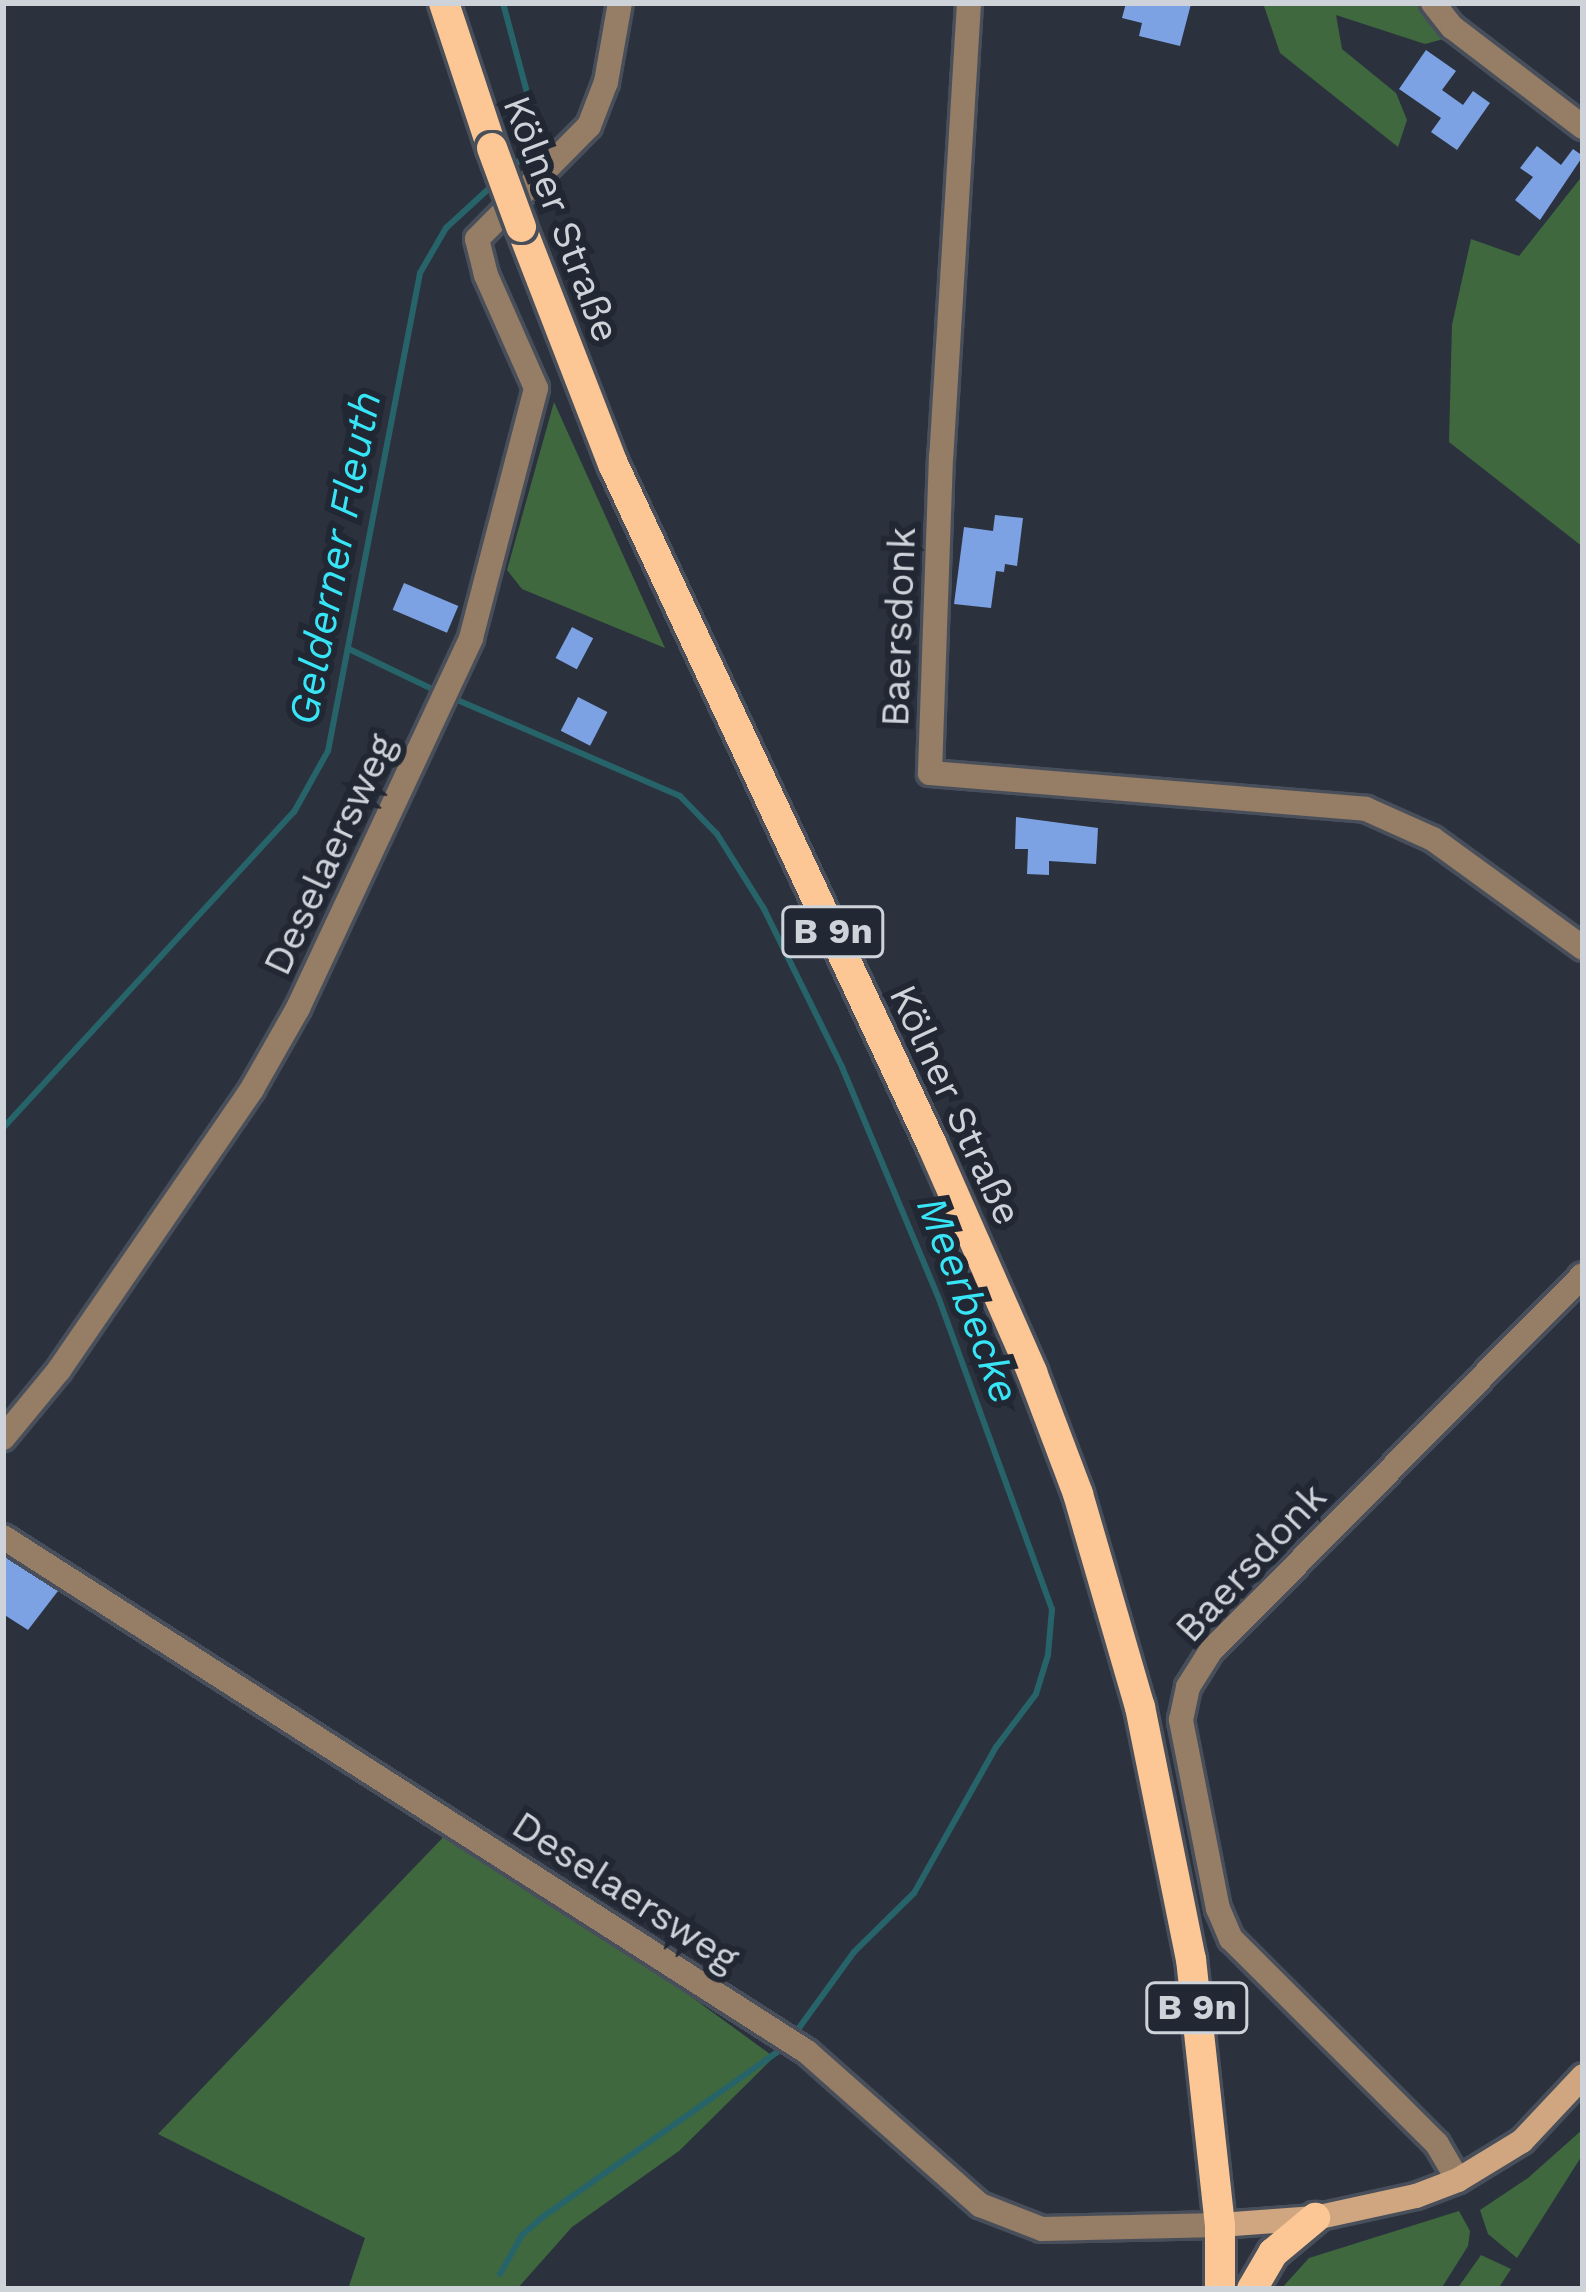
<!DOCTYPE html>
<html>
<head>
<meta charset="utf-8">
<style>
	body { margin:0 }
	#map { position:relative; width:1586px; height:2292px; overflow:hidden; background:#2b323e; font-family:"Work Sans",sans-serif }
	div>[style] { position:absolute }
	.green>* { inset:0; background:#3f683e }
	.stream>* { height:6px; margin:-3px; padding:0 3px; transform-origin:3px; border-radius:3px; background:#27646a }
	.building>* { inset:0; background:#7da2e3; transform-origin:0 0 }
	.roads { filter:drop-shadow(3px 0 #484f5a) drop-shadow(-3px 0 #484f5a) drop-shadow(0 3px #484f5a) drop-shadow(0 -3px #484f5a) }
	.minor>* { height:24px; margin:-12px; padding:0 12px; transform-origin:12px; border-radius:12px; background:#967d65 }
	.secondary>* { height:24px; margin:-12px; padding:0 12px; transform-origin:12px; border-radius:12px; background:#d0a680 }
	.primary>* { height:30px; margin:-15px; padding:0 15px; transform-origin:15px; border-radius:15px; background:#fcc795 }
	.bridges { filter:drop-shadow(3px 0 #484f5a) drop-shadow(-3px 0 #484f5a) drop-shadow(0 3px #484f5a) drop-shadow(0 -3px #484f5a) }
	.primary-bridge>* { height:30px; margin:-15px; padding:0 15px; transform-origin:15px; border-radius:15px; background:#fcc795 }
	span { translate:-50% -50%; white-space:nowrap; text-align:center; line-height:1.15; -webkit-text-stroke:12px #222833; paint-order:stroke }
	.shield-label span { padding:3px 9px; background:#222833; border:3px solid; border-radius:9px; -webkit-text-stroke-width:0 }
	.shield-label { font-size:36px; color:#ced3da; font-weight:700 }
	.street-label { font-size:39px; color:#ced3da }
	.water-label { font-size:42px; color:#37e5f6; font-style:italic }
	.frame { position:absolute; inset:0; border:6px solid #ced3da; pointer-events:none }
</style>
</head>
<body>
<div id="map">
	<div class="green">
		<i style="clip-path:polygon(1263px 3px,1424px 3px,1451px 37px,1425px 44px,1336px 15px,1342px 49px,1396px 93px,1407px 120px,1398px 147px,1280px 53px)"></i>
		<i style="clip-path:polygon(1583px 175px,1583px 547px,1449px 442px,1452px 325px,1471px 239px,1519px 256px)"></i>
		<i style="clip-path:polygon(554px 402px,665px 648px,522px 589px,507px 570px)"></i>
		<i style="clip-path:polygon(455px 1825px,774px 2057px,679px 2151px,572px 2227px,517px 2289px,348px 2289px,365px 2238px,158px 2134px)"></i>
		<i style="clip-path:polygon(1583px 2129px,1583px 2154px,1517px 2258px,1488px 2234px,1480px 2210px,1528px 2178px)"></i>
		<i style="clip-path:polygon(1459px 2211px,1470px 2231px,1468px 2246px,1441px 2289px,1281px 2289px,1309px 2258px)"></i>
		<i style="clip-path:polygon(1481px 2255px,1511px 2269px,1498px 2289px,1457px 2289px)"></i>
	</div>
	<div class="stream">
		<i style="left:503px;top:3px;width:143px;rotate:75deg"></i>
		<i style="left:540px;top:141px;width:41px;rotate:137deg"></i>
		<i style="left:351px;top:650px;width:92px;rotate:25.7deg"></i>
		<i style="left:455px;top:699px;width:245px;rotate:23.3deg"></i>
		<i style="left:680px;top:796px;width:53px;rotate:45.8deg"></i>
		<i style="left:717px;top:834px;width:89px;rotate:57.9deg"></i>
		<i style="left:764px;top:909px;width:176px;rotate:63.7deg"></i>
		<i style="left:842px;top:1067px;width:251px;rotate:67.3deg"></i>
		<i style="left:939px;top:1299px;width:330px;rotate:70deg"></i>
		<i style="left:1052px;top:1609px;width:46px;rotate:95deg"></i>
		<i style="left:1048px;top:1655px;width:41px;rotate:107.1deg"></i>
		<i style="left:1036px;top:1694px;width:66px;rotate:127deg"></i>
		<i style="left:996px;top:1747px;width:167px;rotate:119.3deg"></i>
		<i style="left:914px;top:1893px;width:84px;rotate:135.5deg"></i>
		<i style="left:854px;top:1952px;width:102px;rotate:125.9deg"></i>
		<i style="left:3px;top:1128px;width:430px;rotate:-47.4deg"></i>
		<i style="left:294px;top:812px;width:70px;rotate:-60.9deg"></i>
		<i style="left:328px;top:751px;width:487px;rotate:-79.1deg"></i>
		<i style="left:420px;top:273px;width:52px;rotate:-60deg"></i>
		<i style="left:446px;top:228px;width:68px;rotate:-42.6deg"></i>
		<i style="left:500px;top:2274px;width:45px;rotate:-60.6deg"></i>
		<i style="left:522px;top:2235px;width:29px;rotate:-41deg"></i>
		<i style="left:544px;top:2216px;width:287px;rotate:-35.1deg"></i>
	</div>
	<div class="building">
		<i style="clip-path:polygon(1126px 3px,1191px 4px,1180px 46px,1139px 36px,1142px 23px,1122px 18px)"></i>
		<i style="clip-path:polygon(1426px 50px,1456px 71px,1442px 90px,1463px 105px,1473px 91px,1490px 103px,1457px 150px,1431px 132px,1441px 118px,1399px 89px)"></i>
		<i style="clip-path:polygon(1537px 146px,1561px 165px,1573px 149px,1583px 156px,1540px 220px,1515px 200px,1533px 177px,1520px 168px)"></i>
		<i style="clip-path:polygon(995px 515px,1023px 518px,1017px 566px,1005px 564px,1004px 572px,996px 571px,991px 608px,954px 604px,964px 527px,993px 531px)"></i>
		<i style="left:404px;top:583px;width:59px;height:29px;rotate:23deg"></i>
		<i style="left:572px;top:627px;width:24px;height:35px;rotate:28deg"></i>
		<i style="left:578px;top:697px;width:33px;height:38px;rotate:27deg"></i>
		<i style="clip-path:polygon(1016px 817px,1098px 828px,1096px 864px,1049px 861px,1049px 875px,1027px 874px,1028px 849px,1015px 849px)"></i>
		<i style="clip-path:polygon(3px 1553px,58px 1591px,28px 1630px,3px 1614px)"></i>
	</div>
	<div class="roads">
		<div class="minor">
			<i style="left:969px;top:3px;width:454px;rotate:93.5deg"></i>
			<i style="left:941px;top:456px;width:317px;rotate:92deg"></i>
			<i style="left:930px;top:773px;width:437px;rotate:4.7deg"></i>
			<i style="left:1366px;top:809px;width:73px;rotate:24.1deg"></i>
			<i style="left:1433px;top:839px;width:185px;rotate:36deg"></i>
			<i style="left:1433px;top:3px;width:31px;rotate:52deg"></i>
			<i style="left:1452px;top:27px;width:165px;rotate:37.4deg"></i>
			<i style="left:3px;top:1438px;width:88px;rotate:-50.5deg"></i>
			<i style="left:59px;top:1370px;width:341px;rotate:-55.5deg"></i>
			<i style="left:252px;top:1089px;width:93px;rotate:-60.4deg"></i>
			<i style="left:298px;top:1008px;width:408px;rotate:-64.9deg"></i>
			<i style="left:471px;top:638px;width:258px;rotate:-75.4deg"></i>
			<i style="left:536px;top:388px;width:124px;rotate:-113.9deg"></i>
			<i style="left:486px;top:275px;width:37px;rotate:-104deg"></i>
			<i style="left:477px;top:239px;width:159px;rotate:-45.3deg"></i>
			<i style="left:589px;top:126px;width:47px;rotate:-68.9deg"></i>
			<i style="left:606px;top:82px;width:80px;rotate:-80deg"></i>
			<i style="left:3px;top:1537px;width:955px;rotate:32.64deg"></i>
			<i style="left:807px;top:2052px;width:231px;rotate:41.5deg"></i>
			<i style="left:980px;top:2205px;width:66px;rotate:21.2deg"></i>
			<i style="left:1042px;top:2229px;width:178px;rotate:-1.3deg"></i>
			<i style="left:1458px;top:2180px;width:42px;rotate:-120.3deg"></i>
			<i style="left:1437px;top:2144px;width:291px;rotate:-135.1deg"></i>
			<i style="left:1231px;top:1939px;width:33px;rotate:-113deg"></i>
			<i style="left:1218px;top:1909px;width:193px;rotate:-101.1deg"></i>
			<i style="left:1181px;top:1720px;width:34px;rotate:-78deg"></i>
			<i style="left:1188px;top:1687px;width:41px;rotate:-57.8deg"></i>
			<i style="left:1210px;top:1652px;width:530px;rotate:-45.31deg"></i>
		</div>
		<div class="secondary">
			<i style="left:1220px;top:2225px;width:95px;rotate:-4.2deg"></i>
			<i style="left:1315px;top:2218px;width:103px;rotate:-12.3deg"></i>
			<i style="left:1416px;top:2196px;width:45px;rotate:-20.9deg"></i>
			<i style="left:1458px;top:2180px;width:75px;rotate:-31.4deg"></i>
			<i style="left:1522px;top:2141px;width:89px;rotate:-46.8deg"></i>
		</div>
		<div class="primary">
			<i style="left:444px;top:3px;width:153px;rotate:71.7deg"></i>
			<i style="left:521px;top:227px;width:254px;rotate:68.8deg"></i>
			<i style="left:613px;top:464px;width:752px;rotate:64.9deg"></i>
			<i style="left:932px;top:1145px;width:248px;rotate:66.2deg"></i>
			<i style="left:1032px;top:1372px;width:130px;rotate:69.3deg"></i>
			<i style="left:1078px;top:1494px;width:222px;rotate:73.8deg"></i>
			<i style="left:1140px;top:1707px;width:257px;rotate:78.6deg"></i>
			<i style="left:1191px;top:1959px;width:268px;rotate:83.8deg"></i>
			<i style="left:1220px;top:2225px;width:64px;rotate:90deg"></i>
			<i style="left:1252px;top:2289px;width:42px;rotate:-59.7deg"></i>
			<i style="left:1273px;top:2253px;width:55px;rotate:-39.8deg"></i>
		</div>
	</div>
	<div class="bridges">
		<div class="primary-bridge">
			<i style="left:492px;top:148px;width:84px;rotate:69.8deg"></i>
		</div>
	</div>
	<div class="shield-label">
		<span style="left:833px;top:932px">B 9n</span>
		<span style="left:1197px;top:2008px">B 9n</span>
	</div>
	<div class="street-label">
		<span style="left:561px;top:219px;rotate:69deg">Kölner Straße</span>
		<span style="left:899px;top:627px;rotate:-88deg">Baersdonk</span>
		<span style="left:330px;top:855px;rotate:-65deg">Deselaersweg</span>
		<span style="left:955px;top:1105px;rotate:65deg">Kölner Straße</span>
		<span style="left:1251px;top:1563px;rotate:-47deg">Baersdonk</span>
		<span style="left:625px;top:1892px;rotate:33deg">Deselaersweg</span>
	</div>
	<div class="water-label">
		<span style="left:335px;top:558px;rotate:-79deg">Gelderner Fleuth</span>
		<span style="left:968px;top:1300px;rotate:69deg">Meerbecke</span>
	</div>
	<div class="frame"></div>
</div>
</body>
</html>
